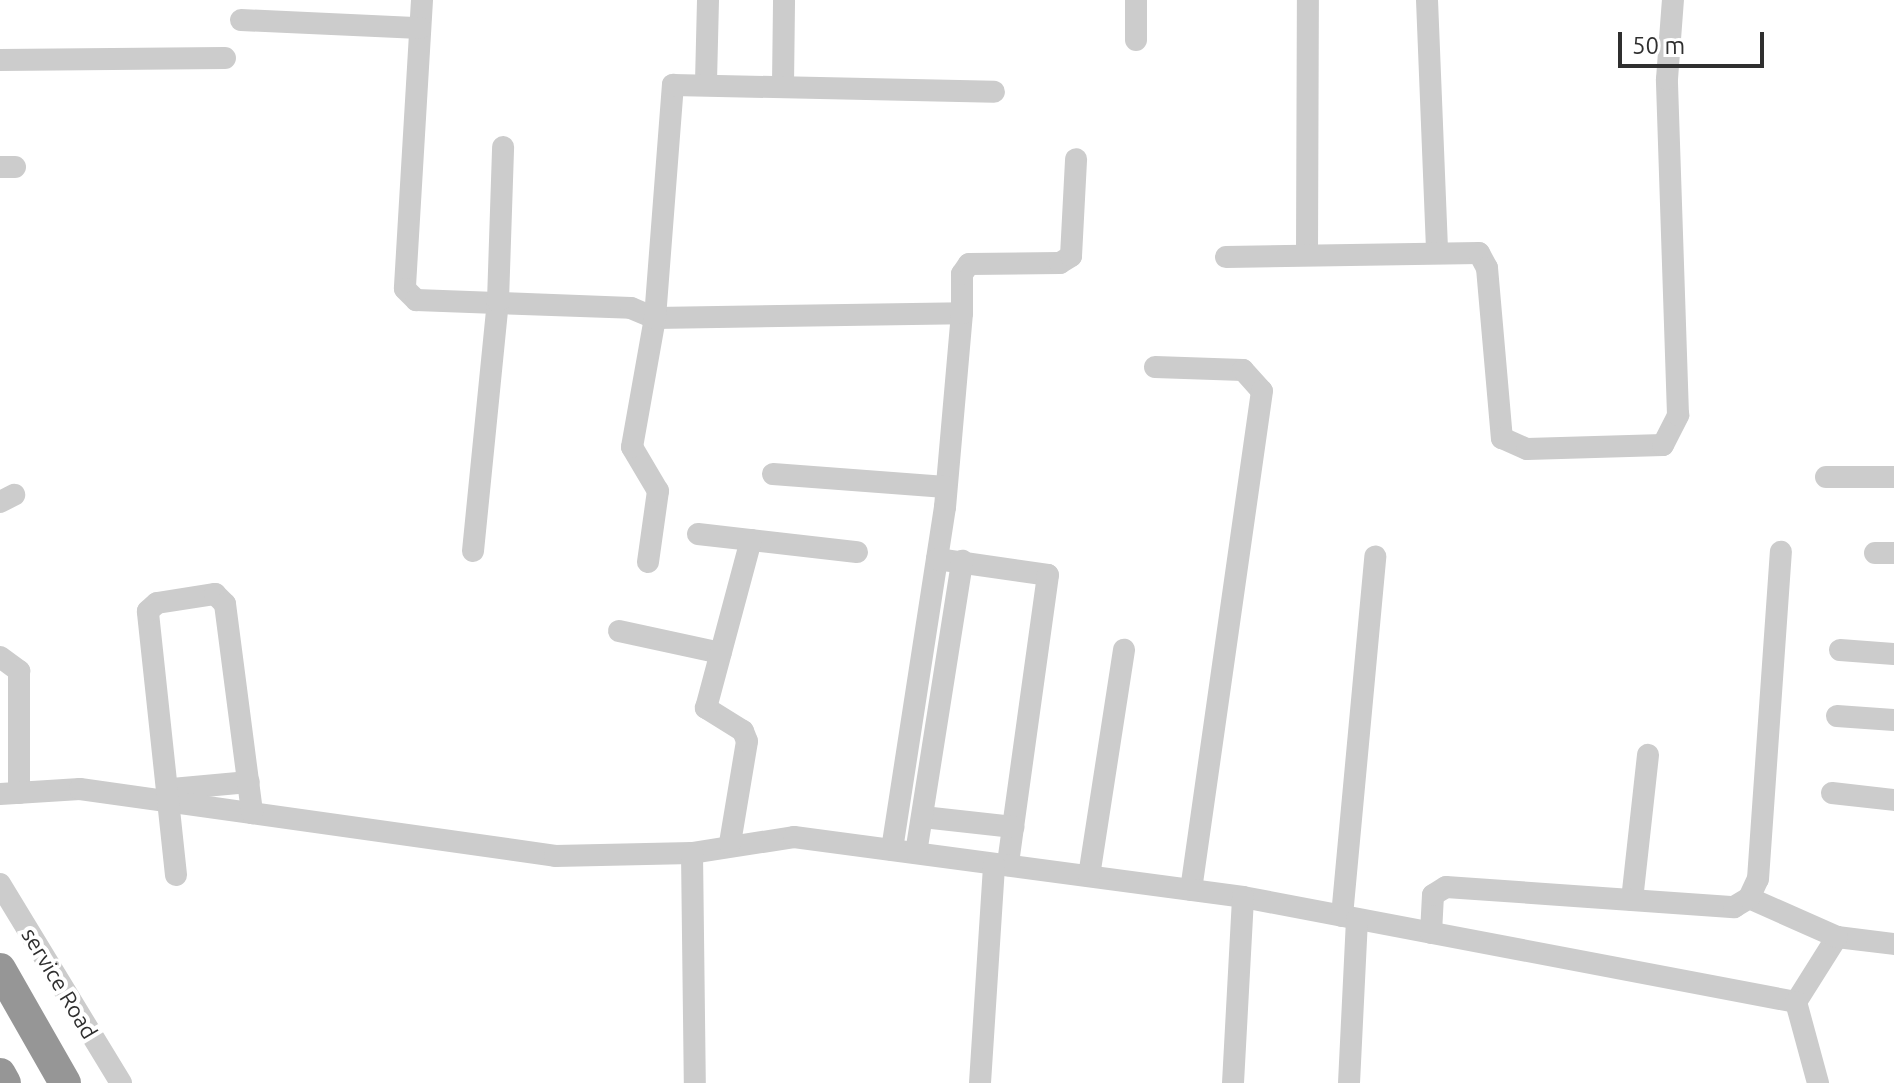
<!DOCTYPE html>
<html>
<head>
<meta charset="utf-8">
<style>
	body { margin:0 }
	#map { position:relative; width:1894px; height:1083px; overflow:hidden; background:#fff; font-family:Ubuntu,sans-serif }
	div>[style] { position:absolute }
	.minor>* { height:22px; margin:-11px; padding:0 11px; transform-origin:11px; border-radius:11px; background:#ccc }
	.highway>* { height:32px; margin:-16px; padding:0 16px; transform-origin:16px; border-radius:16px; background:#969696 }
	span { translate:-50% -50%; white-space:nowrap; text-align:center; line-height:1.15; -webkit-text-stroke:8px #fff; paint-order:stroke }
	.street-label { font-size:22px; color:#2f2f2f }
	.scale { position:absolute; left:1618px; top:32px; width:146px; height:36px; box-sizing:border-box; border:4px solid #2f2f2f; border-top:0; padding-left:10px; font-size:24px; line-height:28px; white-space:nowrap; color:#2f2f2f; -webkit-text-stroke:6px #fff; paint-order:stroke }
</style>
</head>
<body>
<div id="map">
	<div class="minor">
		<i style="left:422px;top:0;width:289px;rotate:93.4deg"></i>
		<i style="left:405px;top:289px;width:16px;rotate:45deg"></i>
		<i style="left:416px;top:300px;width:215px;rotate:2.1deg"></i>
		<i style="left:631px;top:308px;width:26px;rotate:23deg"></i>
		<i style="left:655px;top:318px;width:307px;rotate:-0.9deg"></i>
		<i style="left:962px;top:313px;width:195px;rotate:95deg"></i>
		<i style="left:945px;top:507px;width:347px;rotate:98.8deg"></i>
		<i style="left:1136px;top:0;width:40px;rotate:90deg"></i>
		<i style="left:1427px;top:0;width:250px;rotate:87.7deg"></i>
		<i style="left:241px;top:20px;width:179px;rotate:2.6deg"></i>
		<i style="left:0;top:60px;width:225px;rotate:-0.5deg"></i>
		<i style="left:706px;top:82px;width:82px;rotate:-88.6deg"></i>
		<i style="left:783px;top:85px;width:85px;rotate:-89.3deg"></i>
		<i style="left:0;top:167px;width:15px"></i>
		<i style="left:1307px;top:254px;width:254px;rotate:-89.8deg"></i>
		<i style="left:1226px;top:257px;width:253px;rotate:-0.9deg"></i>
		<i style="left:1479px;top:253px;width:17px;rotate:62deg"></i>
		<i style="left:1487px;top:268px;width:171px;rotate:85deg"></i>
		<i style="left:1502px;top:438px;width:27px;rotate:24deg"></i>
		<i style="left:1527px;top:449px;width:136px;rotate:-1.7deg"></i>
		<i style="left:1663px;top:445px;width:34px;rotate:-63deg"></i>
		<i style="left:1678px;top:415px;width:336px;rotate:-91.9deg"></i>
		<i style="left:1667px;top:79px;width:79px;rotate:-85.7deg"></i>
		<i style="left:962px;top:313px;width:39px;rotate:-90deg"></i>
		<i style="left:962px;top:274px;width:12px;rotate:-55deg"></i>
		<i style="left:969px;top:264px;width:91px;rotate:-0.6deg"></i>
		<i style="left:1060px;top:263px;width:13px;rotate:-32deg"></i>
		<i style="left:1071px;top:256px;width:97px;rotate:-87deg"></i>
		<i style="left:1155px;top:367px;width:88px;rotate:2deg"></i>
		<i style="left:1243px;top:370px;width:28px;rotate:48deg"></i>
		<i style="left:1262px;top:391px;width:504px;rotate:98.1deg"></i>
		<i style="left:773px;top:474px;width:173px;rotate:4.3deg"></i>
		<i style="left:1826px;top:477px;width:68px"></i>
		<i style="left:0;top:502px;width:16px;rotate:-27deg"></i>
		<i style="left:698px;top:534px;width:160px;rotate:6.5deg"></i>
		<i style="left:473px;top:551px;width:251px;rotate:-84.3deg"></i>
		<i style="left:498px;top:301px;width:154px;rotate:-88.1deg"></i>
		<i style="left:1875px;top:553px;width:19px"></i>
		<i style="left:937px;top:559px;width:112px;rotate:8.2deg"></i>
		<i style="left:1048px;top:575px;width:293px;rotate:97.9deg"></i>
		<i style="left:648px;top:562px;width:72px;rotate:-82deg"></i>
		<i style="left:658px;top:491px;width:51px;rotate:-120.6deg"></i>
		<i style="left:632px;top:447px;width:131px;rotate:-79.9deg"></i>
		<i style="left:655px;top:318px;width:234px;rotate:-85.6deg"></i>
		<i style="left:673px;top:85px;width:321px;rotate:1.2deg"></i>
		<i style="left:619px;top:631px;width:104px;rotate:12.2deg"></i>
		<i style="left:1840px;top:650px;width:54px;rotate:4.2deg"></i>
		<i style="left:0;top:657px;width:24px;rotate:36deg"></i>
		<i style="left:19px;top:671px;width:122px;rotate:90deg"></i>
		<i style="left:1837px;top:716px;width:57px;rotate:4deg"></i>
		<i style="left:172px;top:789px;width:77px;rotate:-5.2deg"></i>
		<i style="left:1832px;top:793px;width:62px;rotate:6.4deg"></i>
		<i style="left:0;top:794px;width:80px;rotate:-3.6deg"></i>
		<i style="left:80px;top:789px;width:480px;rotate:8deg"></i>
		<i style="left:555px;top:856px;width:137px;rotate:-1.3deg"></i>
		<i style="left:692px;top:853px;width:103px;rotate:-8.9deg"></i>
		<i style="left:794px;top:837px;width:453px;rotate:7.6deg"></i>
		<i style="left:1243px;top:897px;width:563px;rotate:10.75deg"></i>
		<i style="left:1796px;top:1002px;width:77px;rotate:-57.8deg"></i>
		<i style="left:1837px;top:937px;width:57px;rotate:7deg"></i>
		<i style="left:923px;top:817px;width:91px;rotate:6.3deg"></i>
		<i style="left:730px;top:843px;width:103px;rotate:-80.5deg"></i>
		<i style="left:747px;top:741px;width:11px;rotate:-112deg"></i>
		<i style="left:743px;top:731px;width:44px;rotate:-148.1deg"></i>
		<i style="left:706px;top:708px;width:174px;rotate:-75deg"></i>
		<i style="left:692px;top:853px;width:230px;rotate:89.3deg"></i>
		<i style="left:916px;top:853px;width:296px;rotate:-81deg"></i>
		<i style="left:176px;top:875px;width:265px;rotate:-96.1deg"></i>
		<i style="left:148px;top:611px;width:12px;rotate:-42deg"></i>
		<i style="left:157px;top:603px;width:59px;rotate:-8.8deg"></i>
		<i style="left:215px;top:594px;width:14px;rotate:45deg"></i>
		<i style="left:225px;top:604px;width:211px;rotate:82.6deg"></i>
		<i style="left:1089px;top:876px;width:229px;rotate:-81.2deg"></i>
		<i style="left:0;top:884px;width:233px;rotate:58.7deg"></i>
		<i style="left:1749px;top:898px;width:96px;rotate:23.9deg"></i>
		<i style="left:1632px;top:900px;width:146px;rotate:-83.7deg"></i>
		<i style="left:1342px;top:916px;width:361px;rotate:-84.7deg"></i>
		<i style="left:1431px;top:933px;width:38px;rotate:-87deg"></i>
		<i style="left:1433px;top:895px;width:15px;rotate:-32deg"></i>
		<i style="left:1446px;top:887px;width:289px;rotate:4deg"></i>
		<i style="left:1734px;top:907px;width:17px;rotate:-31deg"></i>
		<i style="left:1749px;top:898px;width:21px;rotate:-65deg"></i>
		<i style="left:1758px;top:879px;width:328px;rotate:-86deg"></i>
		<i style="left:1796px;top:1002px;width:84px;rotate:74.8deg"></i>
		<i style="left:980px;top:1083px;width:219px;rotate:-86.3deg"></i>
		<i style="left:1233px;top:1083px;width:186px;rotate:-86.9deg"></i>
		<i style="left:1349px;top:1083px;width:164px;rotate:-87.2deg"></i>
	</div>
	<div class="highway">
		<i style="left:0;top:969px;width:131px;rotate:60.3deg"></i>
		<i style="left:0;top:1074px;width:10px;rotate:61deg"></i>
	</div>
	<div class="street-label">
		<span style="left:60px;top:983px;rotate:59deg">service Road</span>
	</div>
	<div class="scale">50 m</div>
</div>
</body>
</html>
